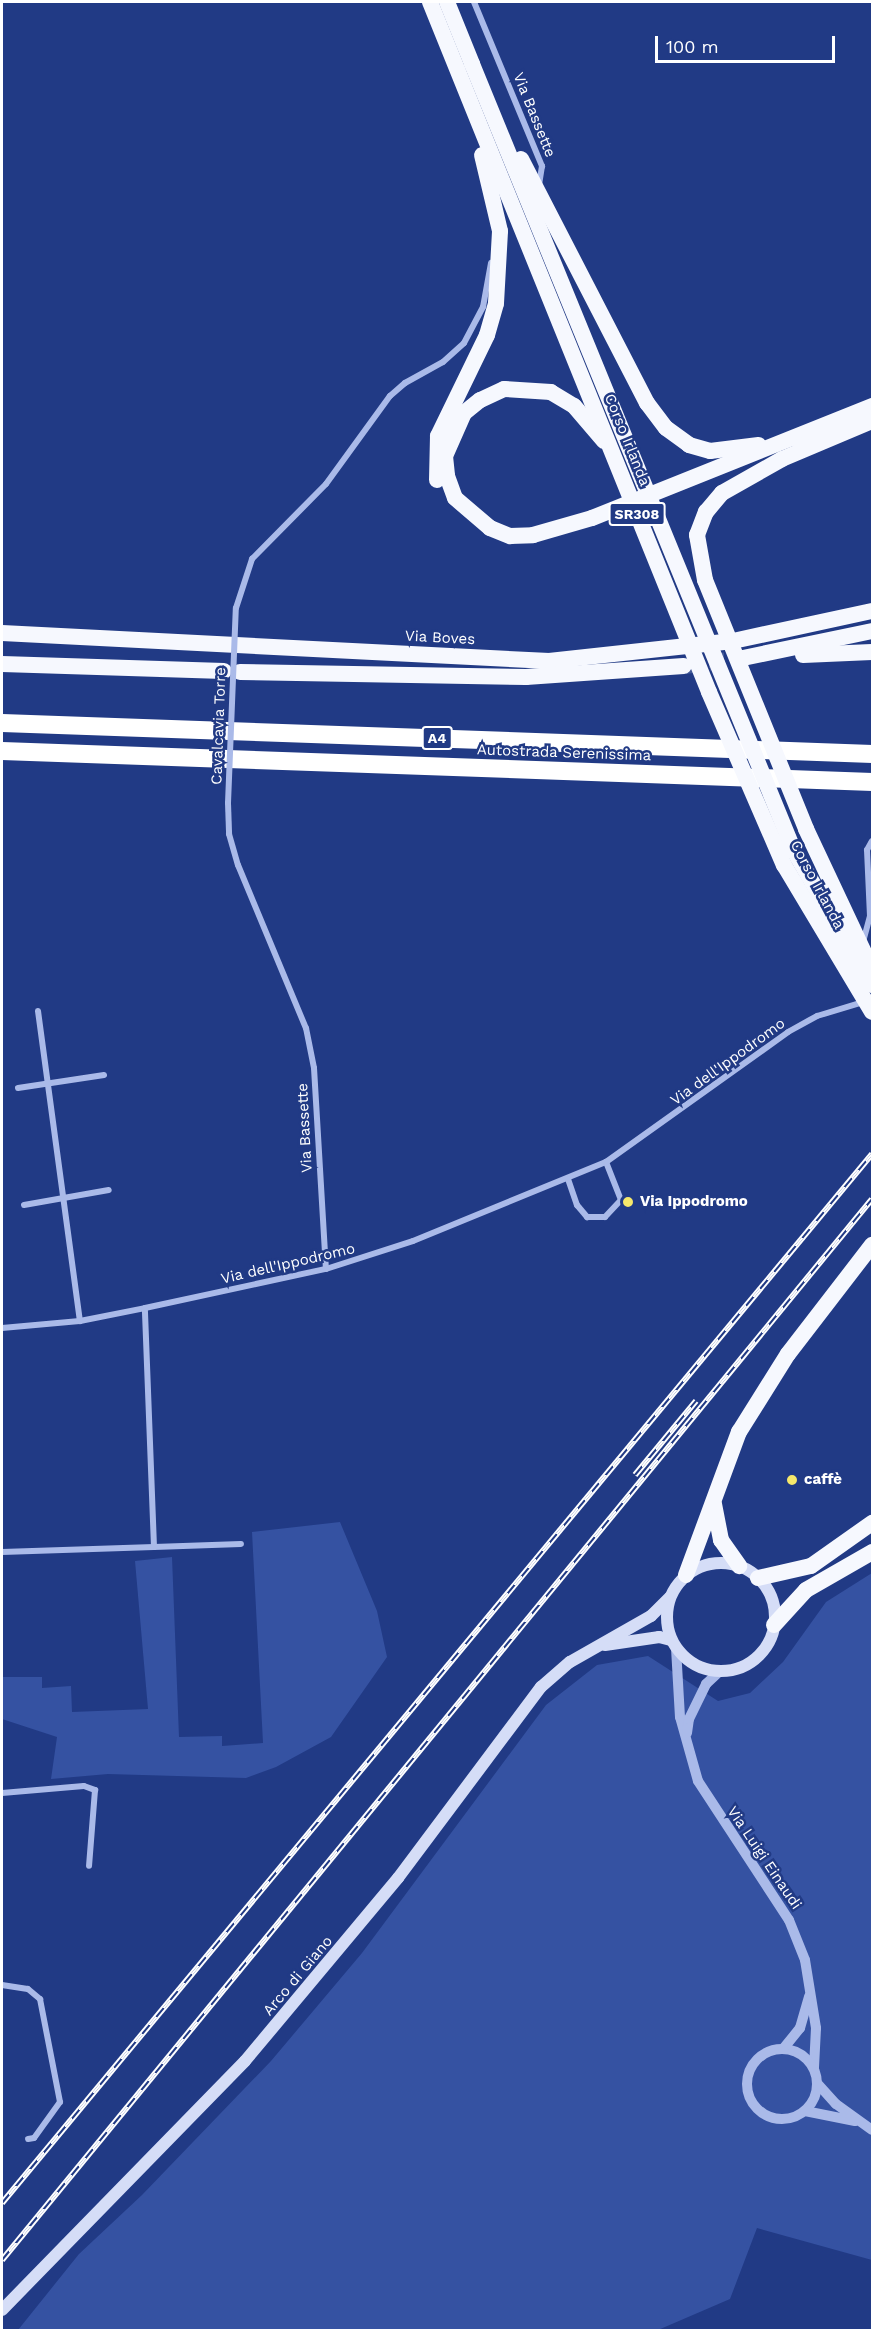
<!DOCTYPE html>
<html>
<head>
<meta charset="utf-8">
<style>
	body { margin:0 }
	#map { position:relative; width:874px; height:2332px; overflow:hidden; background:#213a85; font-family:"Work Sans",sans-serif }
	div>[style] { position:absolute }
	.green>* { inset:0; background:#3552a2 }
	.trunk-tunnel>* { height:16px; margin-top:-8px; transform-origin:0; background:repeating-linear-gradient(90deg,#425897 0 16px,transparent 0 24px) }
	.minor>* { height:6px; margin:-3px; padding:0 3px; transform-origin:3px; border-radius:3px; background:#aabae9 }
	.tertiary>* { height:10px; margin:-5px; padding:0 5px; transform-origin:5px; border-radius:5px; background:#aabae9 }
	.tertiary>.ring { margin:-5px; padding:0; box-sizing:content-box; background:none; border:10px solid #aabae9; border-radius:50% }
	.secondary>* { height:12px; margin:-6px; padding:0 6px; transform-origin:6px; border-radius:6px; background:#d5ddf7 }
	.secondary>.ring { margin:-6px; padding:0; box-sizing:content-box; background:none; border:12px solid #d5ddf7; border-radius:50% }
	.trunk>* { height:16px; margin:-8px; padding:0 8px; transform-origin:8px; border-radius:8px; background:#f6f8fe }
	.motorway>* { height:18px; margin:-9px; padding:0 9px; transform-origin:9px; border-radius:9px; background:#fff }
	.rail>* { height:6px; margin-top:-3px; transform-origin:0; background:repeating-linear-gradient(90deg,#213a85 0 11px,#fff 0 22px); box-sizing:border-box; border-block:2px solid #fff }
	.minor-bridge>* { height:6px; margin:-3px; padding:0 3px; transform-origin:3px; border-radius:3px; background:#aabae9 }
	.trunk-bridge>* { height:16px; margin:-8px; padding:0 8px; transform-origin:8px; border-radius:8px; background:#f6f8fe }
	.dots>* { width:16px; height:16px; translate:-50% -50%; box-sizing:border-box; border:3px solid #213a85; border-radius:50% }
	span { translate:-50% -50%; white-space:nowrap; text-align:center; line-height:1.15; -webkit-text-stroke:5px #213a85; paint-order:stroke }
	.shield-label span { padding:2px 4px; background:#213a85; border:2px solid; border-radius:4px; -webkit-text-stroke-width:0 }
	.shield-label { font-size:14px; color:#fff; font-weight:700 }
	.street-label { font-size:15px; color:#fff }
	.poi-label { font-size:15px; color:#fff; font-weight:700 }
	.left { translate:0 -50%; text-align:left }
	.frame { position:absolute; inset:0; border:3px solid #fff; pointer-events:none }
	.scale { position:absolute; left:655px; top:36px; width:180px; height:27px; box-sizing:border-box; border:3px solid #fff; border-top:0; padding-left:8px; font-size:18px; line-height:21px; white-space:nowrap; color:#fff; -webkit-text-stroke:4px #213a85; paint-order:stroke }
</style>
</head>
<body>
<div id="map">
	<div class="green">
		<i style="clip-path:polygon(340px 1522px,377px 1611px,387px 1657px,331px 1737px,276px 1767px,246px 1778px,108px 1774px,51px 1779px,57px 1737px,2px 1719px,2px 1677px,42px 1677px,42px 1688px,71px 1686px,72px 1712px,148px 1709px,135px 1561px,172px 1557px,179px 1737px,222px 1736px,222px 1746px,263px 1743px,252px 1532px)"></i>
		<i style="clip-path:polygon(872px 1573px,872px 2260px,757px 2228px,730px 2299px,658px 2330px,18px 2330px,79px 2254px,142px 2195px,271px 2061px,362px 1953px,546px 1705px,597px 1665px,648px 1656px,718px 1701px,750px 1693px,783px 1662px,826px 1602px)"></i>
	</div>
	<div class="trunk-tunnel">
		<i style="left:685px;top:666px;width:59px;rotate:-7.9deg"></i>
	</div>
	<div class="minor">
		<i style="left:474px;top:2px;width:178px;rotate:67.5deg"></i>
		<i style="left:542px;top:166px;width:20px;rotate:99deg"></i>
		<i style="left:236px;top:608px;width:52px;rotate:-71.9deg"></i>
		<i style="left:252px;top:559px;width:105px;rotate:-45.4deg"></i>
		<i style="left:326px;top:484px;width:109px;rotate:-54deg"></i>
		<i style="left:390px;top:396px;width:20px;rotate:-41deg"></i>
		<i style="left:405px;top:383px;width:43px;rotate:-28.9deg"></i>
		<i style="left:443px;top:362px;width:28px;rotate:-42deg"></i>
		<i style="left:464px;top:343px;width:41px;rotate:-62.2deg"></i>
		<i style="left:483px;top:307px;width:45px;rotate:-79.7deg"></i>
		<i style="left:228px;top:803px;width:31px;rotate:88deg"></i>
		<i style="left:229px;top:834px;width:32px;rotate:74deg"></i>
		<i style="left:238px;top:865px;width:177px;rotate:67.4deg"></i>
		<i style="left:306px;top:1028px;width:41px;rotate:78.7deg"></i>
		<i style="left:314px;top:1068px;width:201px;rotate:86.6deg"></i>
		<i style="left:863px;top:942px;width:27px;rotate:-75deg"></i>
		<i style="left:870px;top:916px;width:66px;rotate:-92.6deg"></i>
		<i style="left:867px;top:850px;width:10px;rotate:-61deg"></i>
		<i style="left:38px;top:1011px;width:313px;rotate:82.3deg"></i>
		<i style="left:18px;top:1088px;width:87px;rotate:-8.6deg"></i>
		<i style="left:568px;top:1179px;width:28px;rotate:71deg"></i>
		<i style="left:577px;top:1205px;width:16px;rotate:50deg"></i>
		<i style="left:587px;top:1217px;width:18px"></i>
		<i style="left:605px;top:1217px;width:23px;rotate:-47deg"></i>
		<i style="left:621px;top:1200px;width:41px;rotate:-111.5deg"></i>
		<i style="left:24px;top:1205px;width:86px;rotate:-10deg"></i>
		<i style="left:2px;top:1328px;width:78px;rotate:-5.1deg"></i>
		<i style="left:80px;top:1321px;width:66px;rotate:-11.3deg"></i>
		<i style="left:145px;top:1308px;width:185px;rotate:-12.2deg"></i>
		<i style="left:326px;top:1269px;width:91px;rotate:-17.8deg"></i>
		<i style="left:413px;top:1241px;width:209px;rotate:-22.3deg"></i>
		<i style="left:606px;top:1162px;width:224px;rotate:-35.5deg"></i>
		<i style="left:788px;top:1032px;width:33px;rotate:-29deg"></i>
		<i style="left:817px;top:1016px;width:48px;rotate:-16.9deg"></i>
		<i style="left:154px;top:1547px;width:87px;rotate:-2deg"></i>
		<i style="left:2px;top:1552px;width:152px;rotate:-1.9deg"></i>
		<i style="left:154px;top:1547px;width:239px;rotate:-92.2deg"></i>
		<i style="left:2px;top:1793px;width:82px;rotate:-4.9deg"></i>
		<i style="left:84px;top:1786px;width:12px;rotate:20deg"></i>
		<i style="left:95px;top:1790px;width:76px;rotate:94.5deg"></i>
		<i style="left:2px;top:1985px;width:26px;rotate:9deg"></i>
		<i style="left:28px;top:1989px;width:16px;rotate:40deg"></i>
		<i style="left:40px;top:1999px;width:105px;rotate:79deg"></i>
		<i style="left:60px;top:2102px;width:44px;rotate:125.8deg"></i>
		<i style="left:34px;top:2138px;width:6px;rotate:171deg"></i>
	</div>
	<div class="tertiary">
		<i style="left:676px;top:1648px;width:69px;rotate:86.7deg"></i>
		<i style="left:680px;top:1717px;width:66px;rotate:74.3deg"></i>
		<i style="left:698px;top:1781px;width:166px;rotate:56.8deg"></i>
		<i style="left:789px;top:1920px;width:43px;rotate:68.2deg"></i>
		<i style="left:805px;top:1960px;width:69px;rotate:80.8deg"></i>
		<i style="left:816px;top:2028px;width:40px;rotate:92.9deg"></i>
		<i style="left:687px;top:1733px;width:14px;rotate:-82deg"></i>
		<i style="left:689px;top:1719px;width:39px;rotate:-64deg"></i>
		<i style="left:706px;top:1684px;width:19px;rotate:-43deg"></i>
		<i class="ring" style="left:747px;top:2049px;width:60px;height:60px"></i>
		<i style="left:783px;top:2049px;width:27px;rotate:-51deg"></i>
		<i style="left:800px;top:2028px;width:33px;rotate:-74deg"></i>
		<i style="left:817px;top:2083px;width:28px;rotate:48deg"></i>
		<i style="left:836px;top:2104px;width:44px;rotate:35.8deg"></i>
		<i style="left:805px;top:2111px;width:51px;rotate:11.3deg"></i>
	</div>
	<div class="secondary">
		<i class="ring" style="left:667px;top:1563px;width:96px;height:96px"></i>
		<i style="left:605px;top:1645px;width:55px;rotate:-8.4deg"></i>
		<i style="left:659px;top:1637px;width:12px;rotate:14deg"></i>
		<i style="left:2px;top:2310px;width:348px;rotate:-45.7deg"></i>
		<i style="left:245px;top:2061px;width:239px;rotate:-50.1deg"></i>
		<i style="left:398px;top:1878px;width:239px;rotate:-53.2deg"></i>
		<i style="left:541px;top:1687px;width:38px;rotate:-41deg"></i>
		<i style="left:570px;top:1662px;width:93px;rotate:-29.6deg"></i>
		<i style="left:651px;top:1616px;width:27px;rotate:-45deg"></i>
	</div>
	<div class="trunk">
		<i style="left:447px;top:2px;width:67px;rotate:68deg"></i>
		<i style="left:666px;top:428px;width:29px;rotate:36deg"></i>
		<i style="left:689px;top:445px;width:22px;rotate:16deg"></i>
		<i style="left:710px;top:451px;width:49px;rotate:-7deg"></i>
		<i style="left:604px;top:441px;width:46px;rotate:-130.6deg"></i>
		<i style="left:574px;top:406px;width:27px;rotate:-149deg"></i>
		<i style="left:551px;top:392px;width:47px;rotate:-176.3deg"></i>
		<i style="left:504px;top:389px;width:26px;rotate:155deg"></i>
		<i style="left:480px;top:400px;width:21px;rotate:141deg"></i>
		<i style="left:464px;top:413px;width:47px;rotate:113.8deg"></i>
		<i style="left:445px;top:456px;width:20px;rotate:84deg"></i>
		<i style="left:447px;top:476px;width:23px;rotate:70deg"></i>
		<i style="left:455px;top:498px;width:46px;rotate:40.6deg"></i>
		<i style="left:490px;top:528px;width:22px;rotate:22deg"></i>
		<i style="left:510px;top:536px;width:23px;rotate:-2deg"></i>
		<i style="left:533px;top:535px;width:61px;rotate:-16.1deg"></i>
		<i style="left:592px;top:518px;width:302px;rotate:-21.8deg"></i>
		<i style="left:801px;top:446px;width:28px;rotate:-17deg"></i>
		<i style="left:705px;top:580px;width:46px;rotate:-100.1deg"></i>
		<i style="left:697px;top:535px;width:25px;rotate:-69deg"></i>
		<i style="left:706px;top:512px;width:25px;rotate:-50deg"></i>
		<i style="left:722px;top:493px;width:69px;rotate:-29.5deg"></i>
		<i style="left:782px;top:459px;width:98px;rotate:-22.9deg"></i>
		<i style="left:2px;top:633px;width:548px;rotate:2.93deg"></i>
		<i style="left:549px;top:661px;width:185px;rotate:-6.2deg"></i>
		<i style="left:733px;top:641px;width:142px;rotate:-12.2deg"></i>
		<i style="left:803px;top:655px;width:69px;rotate:-2.5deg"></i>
		<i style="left:743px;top:658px;width:132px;rotate:-11.8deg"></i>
		<i style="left:2px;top:664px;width:222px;rotate:1.8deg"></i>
		<i style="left:240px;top:672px;width:286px;rotate:1deg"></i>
		<i style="left:526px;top:677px;width:158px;rotate:-4deg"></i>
		<i style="left:714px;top:1504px;width:37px;rotate:79deg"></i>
		<i style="left:721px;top:1540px;width:32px;rotate:55deg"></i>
		<i style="left:686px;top:1575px;width:153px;rotate:-69.7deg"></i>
		<i style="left:739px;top:1432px;width:92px;rotate:-57.9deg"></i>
		<i style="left:788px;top:1354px;width:138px;rotate:-52.4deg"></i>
		<i style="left:758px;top:1578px;width:54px;rotate:-12.8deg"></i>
		<i style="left:811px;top:1566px;width:75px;rotate:-35.2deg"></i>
		<i style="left:774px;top:1625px;width:47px;rotate:-47.6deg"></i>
		<i style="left:806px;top:1590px;width:76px;rotate:-29.9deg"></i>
	</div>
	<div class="motorway">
		<i style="left:2px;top:723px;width:871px;rotate:2.04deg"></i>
		<i style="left:2px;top:751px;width:871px;rotate:2.04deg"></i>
	</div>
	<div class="rail">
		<i style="left:635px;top:1475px;width:96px;rotate:-50.5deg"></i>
		<i style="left:2px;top:2203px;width:1363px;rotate:-50.33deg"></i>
		<i style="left:2px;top:2260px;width:1372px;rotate:-50.65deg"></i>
	</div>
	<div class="minor-bridge">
		<i style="left:228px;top:803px;width:195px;rotate:-87.7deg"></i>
	</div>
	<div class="trunk-bridge">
		<i style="left:430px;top:2px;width:744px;rotate:67.98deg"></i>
		<i style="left:709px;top:692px;width:189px;rotate:66.6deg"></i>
		<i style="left:784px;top:865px;width:171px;rotate:59.1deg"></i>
		<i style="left:472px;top:64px;width:850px;rotate:67.75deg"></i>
		<i style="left:794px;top:851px;width:155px;rotate:59.8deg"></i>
		<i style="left:521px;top:159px;width:275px;rotate:62.7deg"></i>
		<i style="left:647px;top:403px;width:31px;rotate:53deg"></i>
		<i style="left:437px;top:480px;width:44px;rotate:-88.7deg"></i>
		<i style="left:438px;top:436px;width:112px;rotate:-64.1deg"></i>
		<i style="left:487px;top:335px;width:33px;rotate:-74deg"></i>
		<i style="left:496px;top:303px;width:72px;rotate:-86.8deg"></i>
		<i style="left:500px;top:231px;width:78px;rotate:-103.3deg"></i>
		<i style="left:705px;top:580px;width:269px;rotate:67.9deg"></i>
		<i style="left:806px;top:829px;width:148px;rotate:64.8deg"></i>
	</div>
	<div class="dots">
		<i style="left:628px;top:1202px;background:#f6e86b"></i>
		<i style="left:792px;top:1480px;background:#f6e86b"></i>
	</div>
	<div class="shield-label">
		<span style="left:637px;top:514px">SR308</span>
		<span style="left:437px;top:738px">A4</span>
	</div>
	<div class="street-label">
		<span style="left:534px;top:115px;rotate:68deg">Via Bassette</span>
		<span style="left:627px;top:440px;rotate:68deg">Corso Irlanda</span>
		<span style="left:440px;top:638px;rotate:3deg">Via Boves</span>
		<span style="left:219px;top:726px;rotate:-88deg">Cavalcavia Torre</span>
		<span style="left:564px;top:753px;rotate:2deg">Autostrada Serenissima</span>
		<span style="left:817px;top:885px;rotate:62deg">Corso Irlanda</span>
		<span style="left:728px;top:1062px;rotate:-36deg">Via dell'Ippodromo</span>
		<span style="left:305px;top:1128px;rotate:-93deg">Via Bassette</span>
		<span style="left:288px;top:1264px;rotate:-13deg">Via dell'Ippodromo</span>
		<span style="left:764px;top:1858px;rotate:56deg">Via Luigi Einaudi</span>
		<span style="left:298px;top:1976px;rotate:-50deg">Arco di Giano</span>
	</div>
	<div class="poi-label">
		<span class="left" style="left:640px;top:1202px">Via Ippodromo</span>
		<span class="left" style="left:804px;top:1480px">caffè</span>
	</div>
	<div class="frame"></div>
	<div class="scale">100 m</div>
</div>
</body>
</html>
